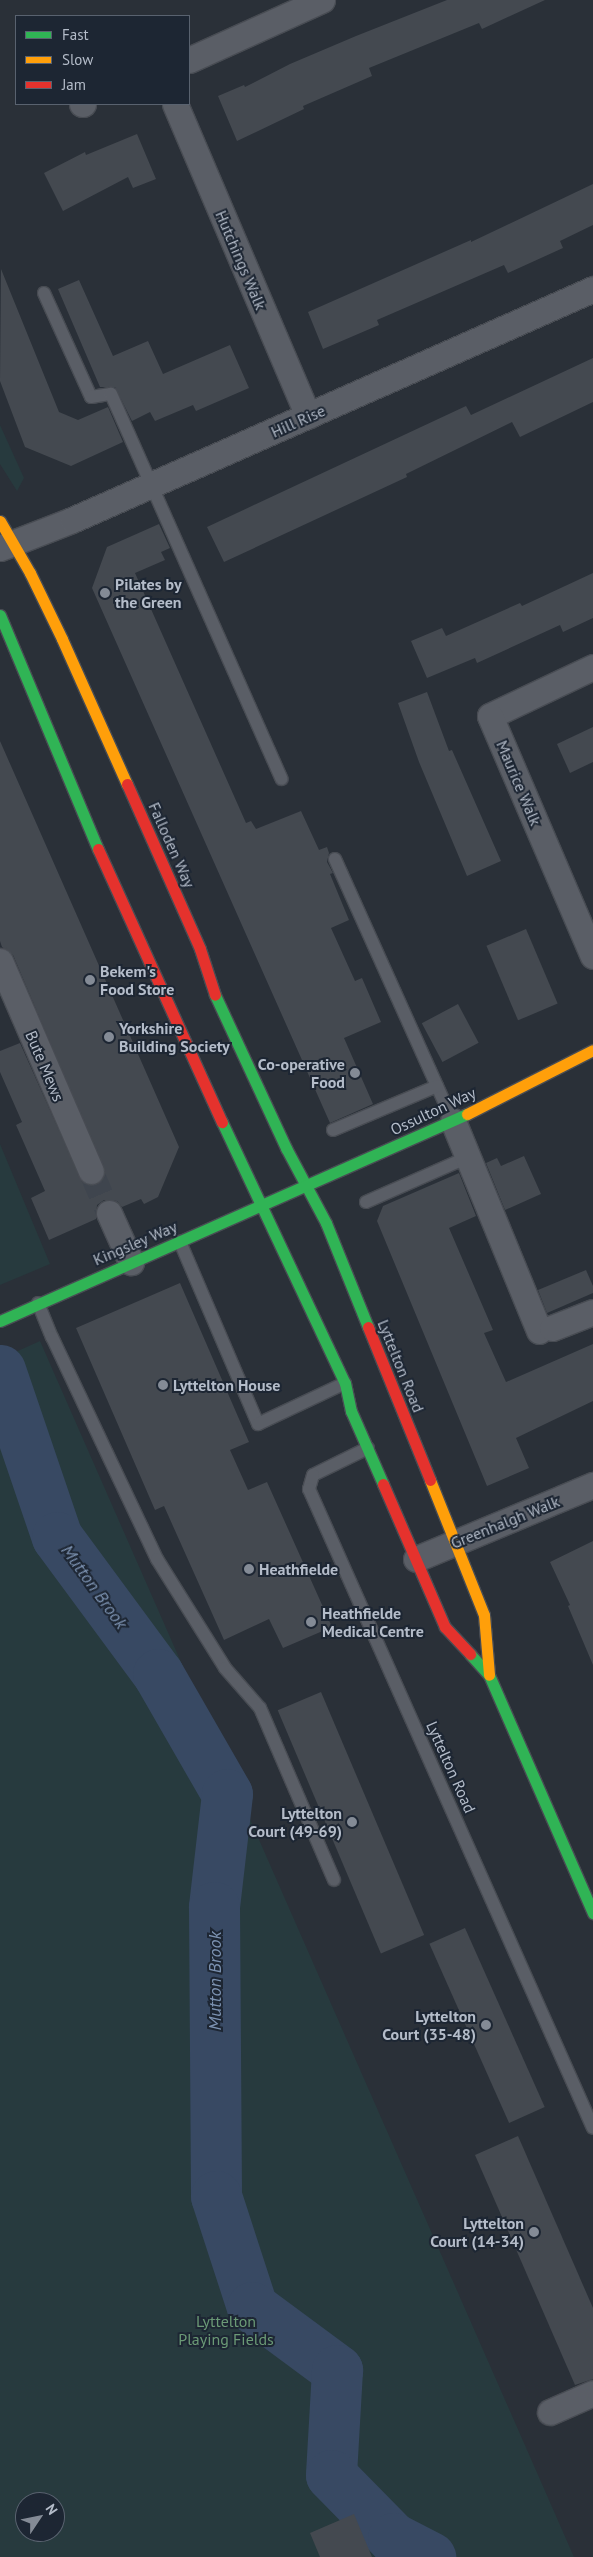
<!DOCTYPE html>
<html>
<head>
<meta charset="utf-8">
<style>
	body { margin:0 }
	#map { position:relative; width:593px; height:2557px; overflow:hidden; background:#2a3038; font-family:"PT Sans",sans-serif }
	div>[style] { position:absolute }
	.green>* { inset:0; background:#273a3e }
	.river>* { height:51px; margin:-25.5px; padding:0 25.5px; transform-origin:25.5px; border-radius:25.5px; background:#384963 }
	.building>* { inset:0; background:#444950; transform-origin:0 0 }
	.street-tunnel>* { height:25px; margin-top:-12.5px; transform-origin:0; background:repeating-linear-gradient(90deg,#3f454e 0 25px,transparent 0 37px) }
	.roads { filter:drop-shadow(1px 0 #484c53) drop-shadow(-1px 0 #484c53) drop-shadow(0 1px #484c53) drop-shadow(0 -1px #484c53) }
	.lane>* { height:12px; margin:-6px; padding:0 6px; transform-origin:6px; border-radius:6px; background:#5a5e66 }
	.street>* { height:25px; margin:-12.5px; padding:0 12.5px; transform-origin:12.5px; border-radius:12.5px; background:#5a5e66 }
	.fast>* { height:11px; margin:-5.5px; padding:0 5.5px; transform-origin:5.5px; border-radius:5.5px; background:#30b455 }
	.slow>* { height:11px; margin:-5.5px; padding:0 5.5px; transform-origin:5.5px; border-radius:5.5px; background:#ff9f0a }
	.jam>* { height:11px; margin:-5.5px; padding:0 5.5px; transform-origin:5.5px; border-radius:5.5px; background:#e5322d }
	.dots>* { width:14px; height:14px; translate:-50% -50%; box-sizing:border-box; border:2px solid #1d2633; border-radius:50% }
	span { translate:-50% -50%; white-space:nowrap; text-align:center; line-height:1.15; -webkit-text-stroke:4px #1d2633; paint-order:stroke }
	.street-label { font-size:16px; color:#b4bcc9 }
	.poi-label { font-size:16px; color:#b4bcc9; font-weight:700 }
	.left { translate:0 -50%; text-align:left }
	.right { translate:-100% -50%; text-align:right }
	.park-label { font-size:16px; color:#6b9a76 }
	.water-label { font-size:18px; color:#7c92b1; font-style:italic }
	.legend { position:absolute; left:15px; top:15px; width:175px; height:90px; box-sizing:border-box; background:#1d2633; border:1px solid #59626f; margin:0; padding:6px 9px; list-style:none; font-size:15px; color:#b4bcc9 }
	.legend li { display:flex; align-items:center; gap:10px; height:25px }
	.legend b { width:25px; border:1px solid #59626f }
	.north { position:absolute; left:15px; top:2492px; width:50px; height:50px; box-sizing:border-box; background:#1d2633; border:1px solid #59626f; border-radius:50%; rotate:56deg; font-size:14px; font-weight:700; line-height:20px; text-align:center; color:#b4bcc9 }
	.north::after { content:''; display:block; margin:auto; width:18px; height:22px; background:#848b96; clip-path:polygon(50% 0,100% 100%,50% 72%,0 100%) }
</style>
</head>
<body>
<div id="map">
	<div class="green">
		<i style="clip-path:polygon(0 425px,24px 478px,17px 491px,0 464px)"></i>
		<i style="clip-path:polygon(0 1144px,50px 1264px,0 1285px)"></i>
		<i style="clip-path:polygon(evenodd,40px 1341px,513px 2418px,574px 2557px,0 2557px,0 1359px,40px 1341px,25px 2502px,55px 2502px,55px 2532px,25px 2532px,25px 2502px)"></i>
	</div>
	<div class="river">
		<i style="left:0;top:1370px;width:176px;rotate:71.2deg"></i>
		<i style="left:57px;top:1537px;width:170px;rotate:53.6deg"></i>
		<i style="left:158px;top:1674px;width:138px;rotate:60.1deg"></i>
		<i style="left:227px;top:1794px;width:114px;rotate:96.6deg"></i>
		<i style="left:214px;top:1907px;width:289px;rotate:89.6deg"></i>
		<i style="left:216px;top:2196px;width:117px;rotate:72deg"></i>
		<i style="left:252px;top:2307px;width:106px;rotate:36.5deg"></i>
		<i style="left:337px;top:2370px;width:105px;rotate:93.3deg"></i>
		<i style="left:331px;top:2475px;width:88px;rotate:45.5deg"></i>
		<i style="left:393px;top:2538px;width:42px;rotate:27.2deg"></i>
	</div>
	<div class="building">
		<i style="clip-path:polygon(447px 0,545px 0,482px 29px,479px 23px,369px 68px,372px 76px,303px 106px,304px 109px,237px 141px,218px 96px,244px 85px,245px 87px,290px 64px,356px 36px)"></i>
		<i style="clip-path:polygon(137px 134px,156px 179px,133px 188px,128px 177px,63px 211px,44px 173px,85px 152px,86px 155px)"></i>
		<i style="clip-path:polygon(593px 184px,593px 225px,560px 241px,563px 248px,508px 273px,504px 265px,377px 320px,379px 325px,323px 349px,308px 312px,471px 240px,471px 242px)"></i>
		<i style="clip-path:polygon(1px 269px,59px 412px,78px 420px,108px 407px,123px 442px,71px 466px,25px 447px,0 381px)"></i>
		<i style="clip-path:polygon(79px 280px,113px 356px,148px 341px,163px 374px,230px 345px,249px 388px,196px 411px,193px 405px,155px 421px,150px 412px,132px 421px,115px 387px,100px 387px,58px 289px)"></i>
		<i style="clip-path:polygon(593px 358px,593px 402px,520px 437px,512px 422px,406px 474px,407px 477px,224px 562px,207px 527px,466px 406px,471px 415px)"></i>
		<i style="clip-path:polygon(159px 524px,170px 548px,161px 552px,165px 560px,135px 573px,246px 823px,251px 821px,256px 829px,301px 811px,319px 850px,327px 847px,329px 853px,327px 862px,333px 873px,330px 874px,349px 920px,331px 928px,355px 981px,362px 978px,381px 1022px,344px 1038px,373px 1104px,330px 1123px,92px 588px,107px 547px)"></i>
		<i style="clip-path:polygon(593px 573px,593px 618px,563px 632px,560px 625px,477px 663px,475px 658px,427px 678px,411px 641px,442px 628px,446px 636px,520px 603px,522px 606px)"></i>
		<i style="clip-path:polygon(427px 692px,449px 751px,452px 750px,501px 861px,467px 876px,419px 762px,398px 703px)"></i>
		<i style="clip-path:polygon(593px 727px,593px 762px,570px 773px,557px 744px)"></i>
		<i style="clip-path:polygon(0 741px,179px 1147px,158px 1197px,144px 1204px,141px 1199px,122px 1207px,117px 1201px,104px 1200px,97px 1205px,96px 1219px,49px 1240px,31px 1198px,45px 1191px,16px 1125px,22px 1122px,0 1072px,0 1051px,20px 1043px,82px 1182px,89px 1185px,96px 1184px,103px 1179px,105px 1172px,13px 955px,2px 947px,0 941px)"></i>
		<i style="left:526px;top:929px;width:81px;height:43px;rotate:67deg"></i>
		<i style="left:458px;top:1004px;width:44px;height:41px;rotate:62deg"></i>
		<i style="clip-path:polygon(524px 1156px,541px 1194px,505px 1210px,486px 1163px,497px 1158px,501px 1166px)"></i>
		<i style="clip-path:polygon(459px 1173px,476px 1216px,449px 1228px,493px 1330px,484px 1333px,506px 1382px,593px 1344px,593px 1401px,516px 1438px,529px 1468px,487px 1486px,377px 1221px,383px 1206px)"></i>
		<i style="clip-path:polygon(586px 1270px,593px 1286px,593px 1293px,547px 1313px,538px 1290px)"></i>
		<i style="clip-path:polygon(180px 1283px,249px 1442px,230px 1450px,248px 1490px,267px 1482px,332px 1627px,283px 1648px,269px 1619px,224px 1640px,164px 1506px,155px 1510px,76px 1328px)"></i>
		<i style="clip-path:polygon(593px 1541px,593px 1665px,568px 1606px,570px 1605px,550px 1562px)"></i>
		<i style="left:321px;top:1692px;width:264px;height:47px;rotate:67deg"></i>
		<i style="left:465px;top:1928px;width:196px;height:39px;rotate:66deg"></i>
		<i style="clip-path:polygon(518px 2136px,593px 2308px,593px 2379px,575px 2385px,475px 2155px)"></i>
		<i style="clip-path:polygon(354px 2514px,372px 2557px,320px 2557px,310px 2533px)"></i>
	</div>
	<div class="street-tunnel">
		<i style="left:91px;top:1171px;width:46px;rotate:66.8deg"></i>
	</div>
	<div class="roads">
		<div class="lane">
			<i style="left:44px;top:293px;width:114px;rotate:65.7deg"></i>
			<i style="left:91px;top:397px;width:20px;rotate:-9deg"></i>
			<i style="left:111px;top:394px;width:421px;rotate:66.1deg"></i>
			<i style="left:335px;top:859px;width:287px;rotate:65.8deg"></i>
			<i style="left:333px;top:1130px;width:113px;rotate:-22.9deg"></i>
			<i style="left:366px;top:1202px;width:111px;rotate:-23.8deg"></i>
			<i style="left:180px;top:1242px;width:198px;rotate:66.8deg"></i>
			<i style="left:258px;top:1424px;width:96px;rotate:-25.2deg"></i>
			<i style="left:38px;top:1303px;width:37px;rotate:68deg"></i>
			<i style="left:52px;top:1337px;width:246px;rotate:64.7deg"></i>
			<i style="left:157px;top:1559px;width:128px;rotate:58deg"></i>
			<i style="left:225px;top:1668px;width:53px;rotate:48.8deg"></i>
			<i style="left:260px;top:1708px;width:187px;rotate:66.7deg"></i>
			<i style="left:368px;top:1448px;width:61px;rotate:153.9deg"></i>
			<i style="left:313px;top:1475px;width:15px;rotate:106deg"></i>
			<i style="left:309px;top:1489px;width:699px;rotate:66.04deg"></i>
		</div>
		<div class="street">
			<i style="left:189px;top:60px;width:146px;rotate:-24.3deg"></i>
			<i style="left:82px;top:104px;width:1px"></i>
			<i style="left:175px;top:104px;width:339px;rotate:66.9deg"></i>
			<i style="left:0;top:548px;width:77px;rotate:-21.3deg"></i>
			<i style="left:72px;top:520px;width:570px;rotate:-23.91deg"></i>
			<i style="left:593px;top:667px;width:114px;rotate:154.6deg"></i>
			<i style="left:490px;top:716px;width:261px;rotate:66.8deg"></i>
			<i style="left:0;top:961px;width:229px;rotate:66.6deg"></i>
			<i style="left:453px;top:1121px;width:227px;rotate:67.7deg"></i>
			<i style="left:109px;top:1213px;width:54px;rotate:65.8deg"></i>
			<i style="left:552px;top:1328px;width:44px;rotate:-21.3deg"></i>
			<i style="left:416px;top:1559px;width:192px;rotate:-22.7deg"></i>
			<i style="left:550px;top:2412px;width:47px;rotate:-23.8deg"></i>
		</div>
		<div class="fast">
			<i style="left:0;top:615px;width:254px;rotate:67.3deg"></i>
			<i style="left:215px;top:995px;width:169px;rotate:65.1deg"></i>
			<i style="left:286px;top:1148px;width:85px;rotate:61.9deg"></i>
			<i style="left:326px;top:1223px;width:112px;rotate:68deg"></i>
			<i style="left:222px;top:1122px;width:289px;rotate:64.8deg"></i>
			<i style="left:345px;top:1383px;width:29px;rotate:78deg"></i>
			<i style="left:351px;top:1411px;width:80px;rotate:66.3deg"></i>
			<i style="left:0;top:1321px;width:511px;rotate:-23.91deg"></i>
			<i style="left:470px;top:1654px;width:28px;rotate:48deg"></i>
			<i style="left:489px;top:1675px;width:260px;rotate:66.4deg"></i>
		</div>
		<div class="slow">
			<i style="left:0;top:521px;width:60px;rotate:60deg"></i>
			<i style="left:30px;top:573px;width:73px;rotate:64.1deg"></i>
			<i style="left:62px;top:639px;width:159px;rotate:65.9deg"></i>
			<i style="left:467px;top:1114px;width:141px;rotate:-26.9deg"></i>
			<i style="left:430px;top:1480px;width:145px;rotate:68.2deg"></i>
			<i style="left:484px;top:1615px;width:60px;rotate:85.2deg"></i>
		</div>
		<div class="jam">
			<i style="left:127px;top:784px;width:180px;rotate:66.1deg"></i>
			<i style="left:200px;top:949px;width:48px;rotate:71.9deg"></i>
			<i style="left:98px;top:849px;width:300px;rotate:65.6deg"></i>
			<i style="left:368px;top:1327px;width:165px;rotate:67.9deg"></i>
			<i style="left:383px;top:1484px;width:156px;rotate:66.6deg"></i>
			<i style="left:445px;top:1627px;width:37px;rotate:47deg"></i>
		</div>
	</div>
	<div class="dots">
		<i style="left:105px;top:593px;background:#848b96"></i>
		<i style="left:90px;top:980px;background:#848b96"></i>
		<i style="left:109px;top:1037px;background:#848b96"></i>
		<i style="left:355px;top:1073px;background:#848b96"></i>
		<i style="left:163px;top:1385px;background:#848b96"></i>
		<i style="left:249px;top:1569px;background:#848b96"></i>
		<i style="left:311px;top:1622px;background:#848b96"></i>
		<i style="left:352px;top:1822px;background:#848b96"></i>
		<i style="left:486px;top:2025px;background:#848b96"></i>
		<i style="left:534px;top:2232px;background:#848b96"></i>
	</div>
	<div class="street-label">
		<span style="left:241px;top:260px;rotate:67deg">Hutchings Walk</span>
		<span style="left:298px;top:421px;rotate:-24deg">Hill Rise</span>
		<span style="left:519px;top:783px;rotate:67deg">Maurice Walk</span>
		<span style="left:172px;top:845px;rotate:66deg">Falloden Way</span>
		<span style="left:45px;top:1066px;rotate:67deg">Bute Mews</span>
		<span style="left:433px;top:1111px;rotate:-25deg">Ossulton Way</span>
		<span style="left:135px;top:1243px;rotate:-23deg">Kingsley Way</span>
		<span style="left:401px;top:1366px;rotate:68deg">Lyttelton Road</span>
		<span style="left:505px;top:1522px;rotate:-22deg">Greenhalgh Walk</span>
		<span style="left:451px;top:1767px;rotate:66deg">Lyttelton Road</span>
	</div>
	<div class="poi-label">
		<span class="left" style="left:115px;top:593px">Pilates by<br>the Green</span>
		<span class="left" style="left:100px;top:980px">Bekem's<br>Food Store</span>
		<span class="left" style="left:119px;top:1037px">Yorkshire<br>Building Society</span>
		<span class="right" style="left:345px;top:1073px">Co-operative<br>Food</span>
		<span class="left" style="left:173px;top:1385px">Lyttelton House</span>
		<span class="left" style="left:259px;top:1569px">Heathfielde</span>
		<span class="left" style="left:322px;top:1622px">Heathfielde<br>Medical Centre</span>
		<span class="right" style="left:342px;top:1822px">Lyttelton<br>Court (49-69)</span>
		<span class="right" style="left:476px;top:2025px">Lyttelton<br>Court (35-48)</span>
		<span class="right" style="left:524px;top:2232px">Lyttelton<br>Court (14-34)</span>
	</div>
	<div class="park-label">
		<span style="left:226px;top:2330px">Lyttelton<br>Playing Fields</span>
	</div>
	<div class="water-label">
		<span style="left:94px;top:1587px;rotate:54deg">Mutton Brook</span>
		<span style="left:215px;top:1981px;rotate:-90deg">Mutton Brook</span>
	</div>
	<ul class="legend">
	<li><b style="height:6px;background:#30b455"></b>Fast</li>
	<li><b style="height:6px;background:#ff9f0a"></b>Slow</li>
	<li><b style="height:6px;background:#e5322d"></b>Jam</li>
	</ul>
	<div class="north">N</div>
</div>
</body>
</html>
